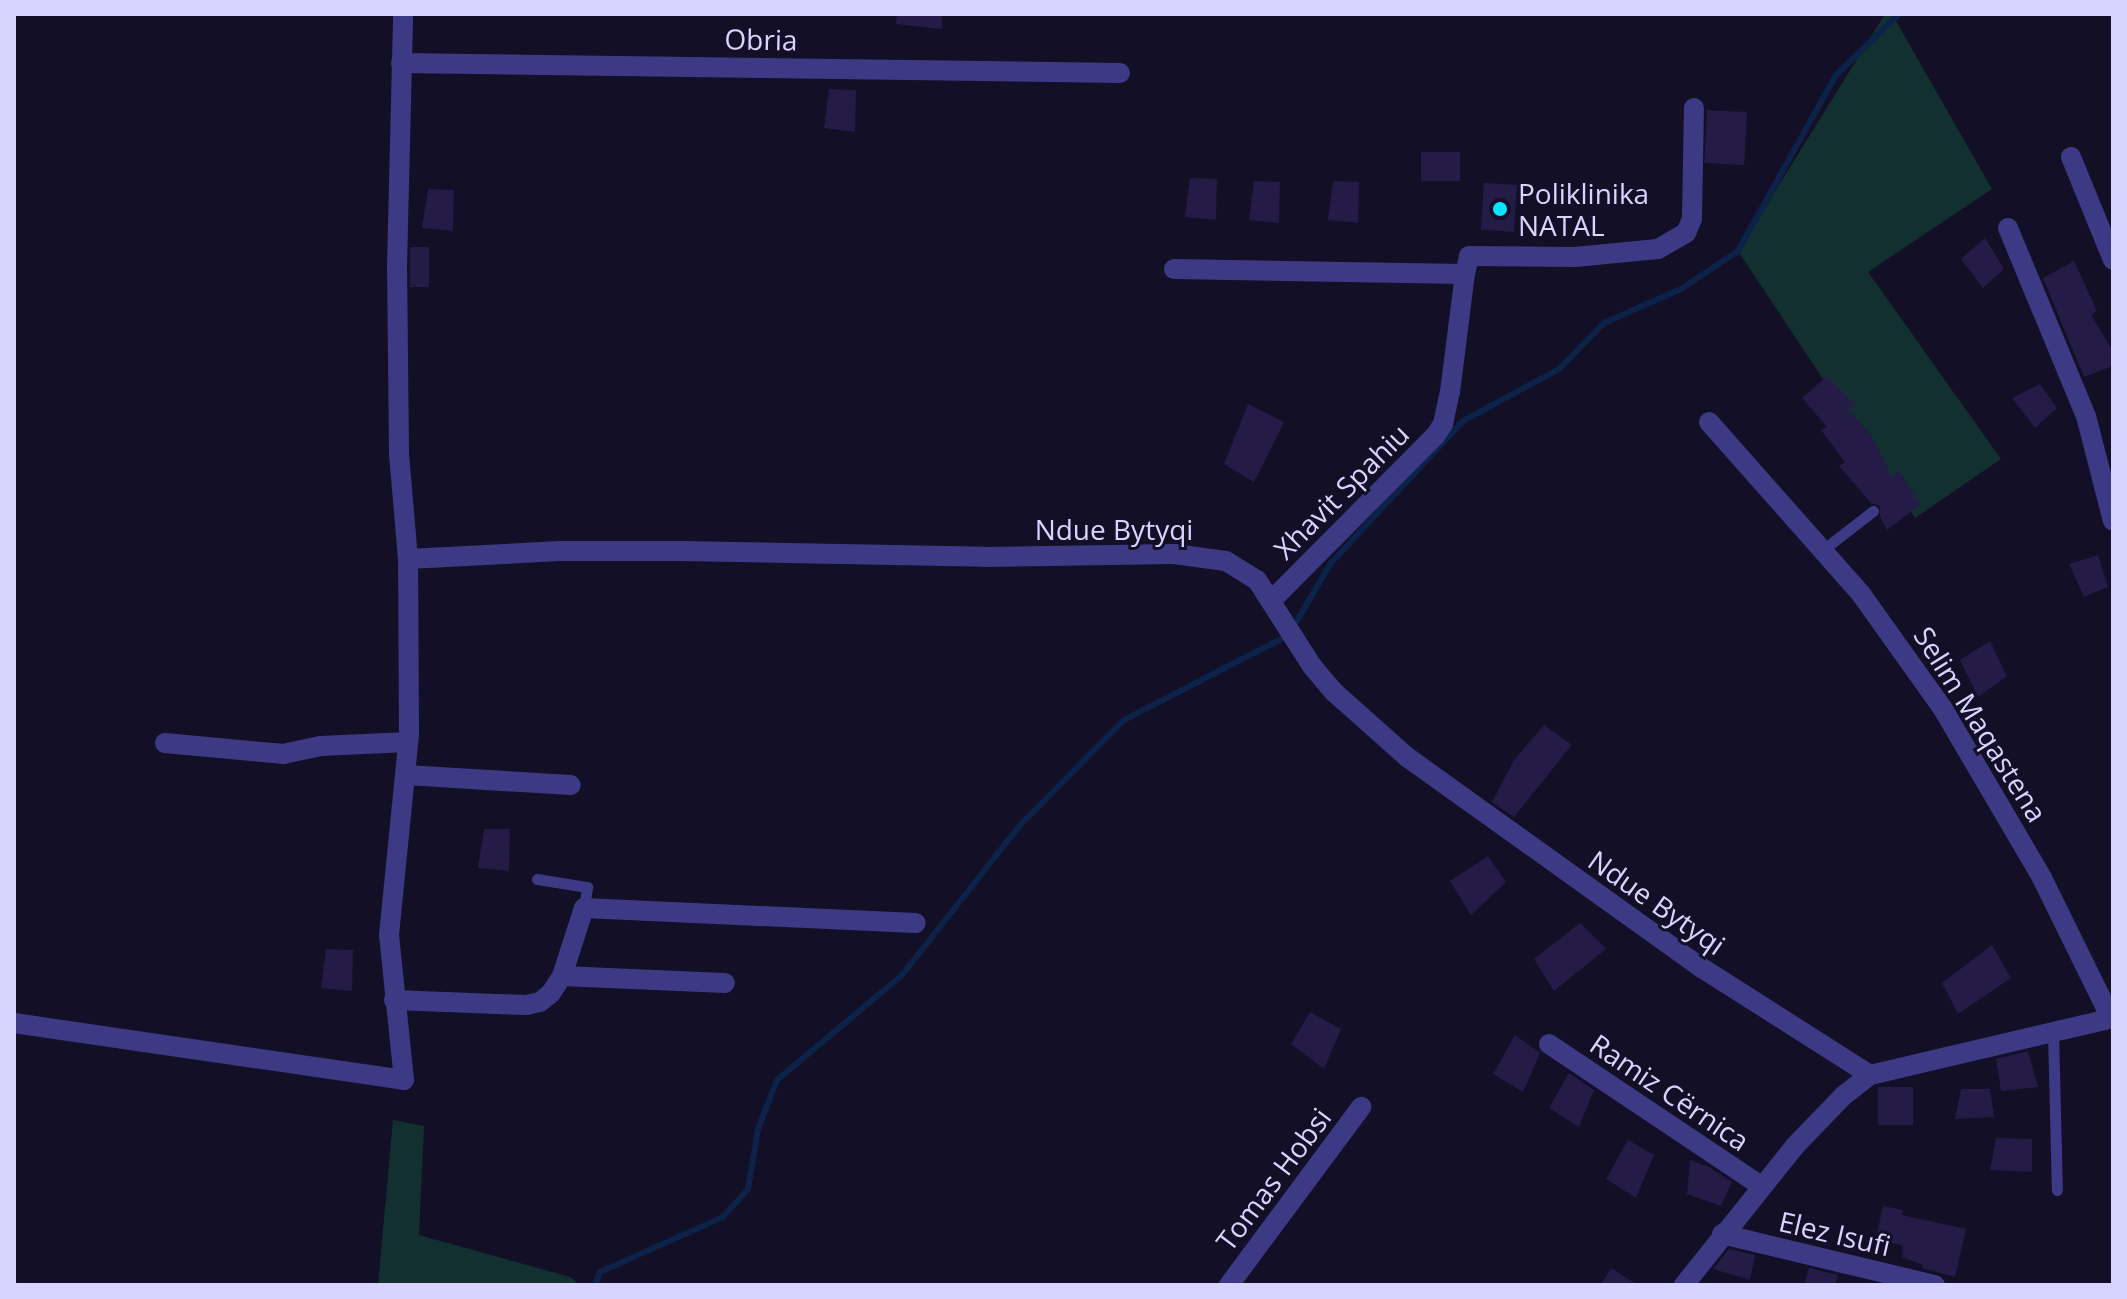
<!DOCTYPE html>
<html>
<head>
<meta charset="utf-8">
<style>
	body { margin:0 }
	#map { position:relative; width:2127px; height:1299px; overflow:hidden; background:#130f26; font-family:"Open Sans",sans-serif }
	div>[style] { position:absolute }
	.green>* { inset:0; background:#12302f }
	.stream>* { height:6px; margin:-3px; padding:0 3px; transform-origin:3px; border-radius:3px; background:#0c2248 }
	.building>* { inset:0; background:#241b47; transform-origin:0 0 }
	.lane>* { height:11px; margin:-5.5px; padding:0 5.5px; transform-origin:5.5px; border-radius:5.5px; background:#3d3a85 }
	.street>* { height:20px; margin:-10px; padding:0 10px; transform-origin:10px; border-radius:10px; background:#3d3a85 }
	.dots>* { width:22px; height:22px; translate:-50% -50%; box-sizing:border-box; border:4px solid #130f26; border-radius:50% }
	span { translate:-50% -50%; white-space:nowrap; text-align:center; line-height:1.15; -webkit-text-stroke:6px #130f26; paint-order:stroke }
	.street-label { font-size:28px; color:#d9d4ff }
	.poi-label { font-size:28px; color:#d9d4ff }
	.left { translate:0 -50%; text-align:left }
	.frame { position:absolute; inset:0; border:16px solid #d9d4ff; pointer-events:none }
</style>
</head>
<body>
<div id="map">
	<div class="green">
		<i style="clip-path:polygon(1885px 14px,1892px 14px,1992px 189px,1868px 272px,2001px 459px,1915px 518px,1738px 251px)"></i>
		<i style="clip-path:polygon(393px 1120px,424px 1126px,419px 1235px,570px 1277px,580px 1285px,378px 1285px)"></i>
	</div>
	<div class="stream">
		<i style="left:1297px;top:621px;width:66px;rotate:-59.9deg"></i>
		<i style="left:1330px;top:564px;width:195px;rotate:-47.1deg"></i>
		<i style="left:1463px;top:421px;width:109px;rotate:-28.4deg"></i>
		<i style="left:1559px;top:369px;width:64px;rotate:-45.6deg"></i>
		<i style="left:1604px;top:323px;width:84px;rotate:-23.8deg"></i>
		<i style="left:1681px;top:289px;width:69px;rotate:-33.7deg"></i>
		<i style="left:1738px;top:251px;width:201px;rotate:-60.9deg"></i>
		<i style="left:1836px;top:75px;width:88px;rotate:-44.1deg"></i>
		<i style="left:595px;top:1285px;width:14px;rotate:-69deg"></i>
		<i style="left:600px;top:1272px;width:135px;rotate:-24.1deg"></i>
		<i style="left:723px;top:1217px;width:38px;rotate:-48deg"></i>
		<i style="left:748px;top:1189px;width:61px;rotate:-80.5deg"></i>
		<i style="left:758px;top:1129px;width:53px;rotate:-68.8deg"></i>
		<i style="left:777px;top:1080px;width:163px;rotate:-40deg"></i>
		<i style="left:902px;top:975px;width:192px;rotate:-51.8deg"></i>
		<i style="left:1021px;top:824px;width:146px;rotate:-45.3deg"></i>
		<i style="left:1124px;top:720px;width:177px;rotate:-27.3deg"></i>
	</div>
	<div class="building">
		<i style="clip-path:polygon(897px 14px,942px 14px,942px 29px,896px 24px)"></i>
		<i style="clip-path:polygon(829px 89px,856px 90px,855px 132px,824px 128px)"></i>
		<i style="left:1707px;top:110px;width:40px;height:53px;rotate:3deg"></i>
		<i style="left:1421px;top:152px;width:39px;height:29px"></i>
		<i style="clip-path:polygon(1190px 178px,1217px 179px,1216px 220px,1185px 217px)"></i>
		<i style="clip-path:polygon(1254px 181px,1280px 182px,1279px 223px,1249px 220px)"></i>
		<i style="clip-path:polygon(1333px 181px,1359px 182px,1358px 223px,1328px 220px)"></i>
		<i style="left:1517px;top:185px;width:47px;height:33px;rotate:94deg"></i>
		<i style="clip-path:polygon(428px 189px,454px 190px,453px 231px,422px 228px)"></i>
		<i style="clip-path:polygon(1985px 238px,2004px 269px,1983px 288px,1961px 259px)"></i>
		<i style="left:410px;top:247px;width:19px;height:40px"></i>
		<i style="clip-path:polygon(2074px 261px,2097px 311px,2091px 315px,2113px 351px,2113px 366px,2084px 377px,2043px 278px)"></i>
		<i style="clip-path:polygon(1827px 376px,1855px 405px,1848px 410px,1872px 436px,1892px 477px,1899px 470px,1920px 505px,1887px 530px,1880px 516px,1880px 506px,1871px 503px,1839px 466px,1845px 462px,1821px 430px,1827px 427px,1802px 398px)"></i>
		<i style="clip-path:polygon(2040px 384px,2057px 408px,2035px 428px,2012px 398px)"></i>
		<i style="clip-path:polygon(1248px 404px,1284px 422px,1254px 482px,1224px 464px)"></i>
		<i style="clip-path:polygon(2098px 555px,2108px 587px,2084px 597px,2069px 564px)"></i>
		<i style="clip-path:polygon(1990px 641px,2007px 676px,1978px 697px,1960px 660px)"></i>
		<i style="clip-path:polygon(1544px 725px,1572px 745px,1514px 817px,1492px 802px,1514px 760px)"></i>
		<i style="clip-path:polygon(484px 829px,510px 829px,509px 871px,478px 868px)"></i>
		<i style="clip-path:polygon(1488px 856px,1506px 882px,1471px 915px,1450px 881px)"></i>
		<i style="clip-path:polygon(1580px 923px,1606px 949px,1554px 991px,1534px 959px)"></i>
		<i style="clip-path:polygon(1992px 945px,2011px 978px,1958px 1014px,1942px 983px)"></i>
		<i style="clip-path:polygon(326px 949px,353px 950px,352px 991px,321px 988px)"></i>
		<i style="clip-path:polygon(1310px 1012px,1341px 1029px,1324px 1069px,1291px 1044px)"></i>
		<i style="clip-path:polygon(1515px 1035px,1540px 1053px,1523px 1092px,1493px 1074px)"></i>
		<i style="clip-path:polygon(2028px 1051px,2038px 1087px,2001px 1091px,1996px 1059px)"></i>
		<i style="clip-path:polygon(1569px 1073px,1594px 1090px,1579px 1127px,1549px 1108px)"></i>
		<i style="left:1878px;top:1087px;width:35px;height:38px"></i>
		<i style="clip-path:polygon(1961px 1089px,1990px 1089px,1994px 1117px,1955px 1119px)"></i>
		<i style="clip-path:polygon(1996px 1138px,2032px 1139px,2032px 1172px,1990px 1170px)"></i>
		<i style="clip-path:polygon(1628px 1140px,1654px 1155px,1636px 1198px,1606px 1179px)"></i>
		<i style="clip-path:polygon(1690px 1160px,1709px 1167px,1732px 1182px,1721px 1206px,1687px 1194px)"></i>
		<i style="clip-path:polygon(1883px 1206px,1903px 1210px,1902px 1215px,1966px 1229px,1955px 1277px,1922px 1268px,1923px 1265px,1902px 1257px,1903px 1246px,1876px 1238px)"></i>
		<i style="clip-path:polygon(1729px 1249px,1755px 1255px,1750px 1280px,1713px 1269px)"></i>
		<i style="clip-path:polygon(1611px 1268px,1638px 1285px,1601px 1285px)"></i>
		<i style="clip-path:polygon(1809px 1268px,1838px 1275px,1835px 1285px,1804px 1285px)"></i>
	</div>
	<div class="lane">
		<i style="left:1824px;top:549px;width:62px;rotate:-37.8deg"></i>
		<i style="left:537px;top:879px;width:51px;rotate:9.1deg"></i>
		<i style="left:587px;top:887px;width:21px;rotate:98deg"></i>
		<i style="left:2053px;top:1031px;width:159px;rotate:88.6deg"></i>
	</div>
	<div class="street">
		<i style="left:401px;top:63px;width:719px;rotate:0.8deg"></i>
		<i style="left:2071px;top:157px;width:111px;rotate:67.8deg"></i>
		<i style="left:2008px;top:228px;width:204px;rotate:67.5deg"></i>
		<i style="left:2086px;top:416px;width:108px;rotate:75.6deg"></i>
		<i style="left:1174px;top:269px;width:291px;rotate:1deg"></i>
		<i style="left:1465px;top:274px;width:18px;rotate:-77deg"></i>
		<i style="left:1469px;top:256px;width:106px;rotate:0.5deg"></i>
		<i style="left:1575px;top:257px;width:83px;rotate:-5.5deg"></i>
		<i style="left:1658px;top:249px;width:32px;rotate:-30deg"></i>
		<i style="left:1686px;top:233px;width:15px;rotate:-67deg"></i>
		<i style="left:1692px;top:219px;width:111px;rotate:-89deg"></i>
		<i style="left:1709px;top:422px;width:230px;rotate:48.5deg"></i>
		<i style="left:1861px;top:594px;width:141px;rotate:54.5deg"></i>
		<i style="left:1943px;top:709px;width:196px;rotate:59.6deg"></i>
		<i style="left:2042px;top:878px;width:156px;rotate:63.8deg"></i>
		<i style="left:408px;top:559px;width:151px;rotate:-3deg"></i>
		<i style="left:559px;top:551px;width:122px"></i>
		<i style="left:681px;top:551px;width:304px;rotate:1.1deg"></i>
		<i style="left:985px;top:557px;width:189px;rotate:-0.9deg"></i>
		<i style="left:1174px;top:554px;width:52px;rotate:7.7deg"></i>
		<i style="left:1226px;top:561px;width:36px;rotate:32deg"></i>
		<i style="left:1257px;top:580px;width:102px;rotate:57.4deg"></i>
		<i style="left:1312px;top:666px;width:34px;rotate:50deg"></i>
		<i style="left:1334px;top:692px;width:98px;rotate:41.7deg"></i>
		<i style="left:1407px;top:757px;width:363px;rotate:35.6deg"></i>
		<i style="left:1702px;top:968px;width:199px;rotate:32.5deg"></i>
		<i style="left:1271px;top:601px;width:233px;rotate:-45.2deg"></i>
		<i style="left:1435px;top:436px;width:14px;rotate:-56deg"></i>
		<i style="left:1443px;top:424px;width:33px;rotate:-78deg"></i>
		<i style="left:1450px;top:392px;width:119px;rotate:-82.8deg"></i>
		<i style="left:165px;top:743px;width:119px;rotate:5.3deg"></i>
		<i style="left:283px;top:754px;width:38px;rotate:-12deg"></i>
		<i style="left:320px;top:746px;width:88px;rotate:-2.6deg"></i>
		<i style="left:406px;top:775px;width:165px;rotate:3.5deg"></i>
		<i style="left:562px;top:976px;width:163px;rotate:2.5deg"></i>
		<i style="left:394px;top:1000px;width:132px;rotate:2.2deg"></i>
		<i style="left:526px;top:1005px;width:14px;rotate:-12deg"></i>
		<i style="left:540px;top:1002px;width:14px;rotate:-39deg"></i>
		<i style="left:551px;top:993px;width:20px;rotate:-57deg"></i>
		<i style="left:562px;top:976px;width:71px;rotate:-72.1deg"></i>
		<i style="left:584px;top:908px;width:332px;rotate:2.6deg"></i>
		<i style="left:14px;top:1023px;width:394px;rotate:8.3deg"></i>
		<i style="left:404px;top:1080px;width:146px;rotate:-95.9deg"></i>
		<i style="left:389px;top:935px;width:203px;rotate:-84.3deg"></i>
		<i style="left:409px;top:733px;width:174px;rotate:-90.3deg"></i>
		<i style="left:408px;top:559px;width:105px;rotate:-94.9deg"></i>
		<i style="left:399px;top:454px;width:188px;rotate:-90.6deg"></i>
		<i style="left:397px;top:266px;width:252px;rotate:-88.6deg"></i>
		<i style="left:1549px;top:1044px;width:254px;rotate:33.8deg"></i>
		<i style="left:1722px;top:1234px;width:219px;rotate:13.5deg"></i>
		<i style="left:1229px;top:1285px;width:222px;rotate:-53.4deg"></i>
		<i style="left:1684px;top:1285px;width:176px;rotate:-51.4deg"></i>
		<i style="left:1794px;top:1147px;width:71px;rotate:-46.1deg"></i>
		<i style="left:1843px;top:1096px;width:34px;rotate:-38deg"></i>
		<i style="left:1870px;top:1075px;width:250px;rotate:-13.2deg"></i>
	</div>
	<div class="dots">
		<i style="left:1500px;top:209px;background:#00e5ff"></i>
	</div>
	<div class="street-label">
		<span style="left:761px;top:39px;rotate:1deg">Obria</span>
		<span style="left:1341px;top:491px;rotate:-45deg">Xhavit Spahiu</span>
		<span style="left:1114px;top:529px">Ndue Bytyqi</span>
		<span style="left:1981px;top:724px;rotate:58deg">Selim Maqastena</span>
		<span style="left:1657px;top:902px;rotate:35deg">Ndue Bytyqi</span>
		<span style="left:1670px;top:1092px;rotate:34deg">Ramiz Cërnica</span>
		<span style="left:1273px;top:1179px;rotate:-53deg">Tomas Hobsi</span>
		<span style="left:1835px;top:1233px;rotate:13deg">Elez Isufi</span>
	</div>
	<div class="poi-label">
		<span class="left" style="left:1518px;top:209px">Poliklinika<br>NATAL</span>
	</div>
	<div class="frame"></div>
</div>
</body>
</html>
